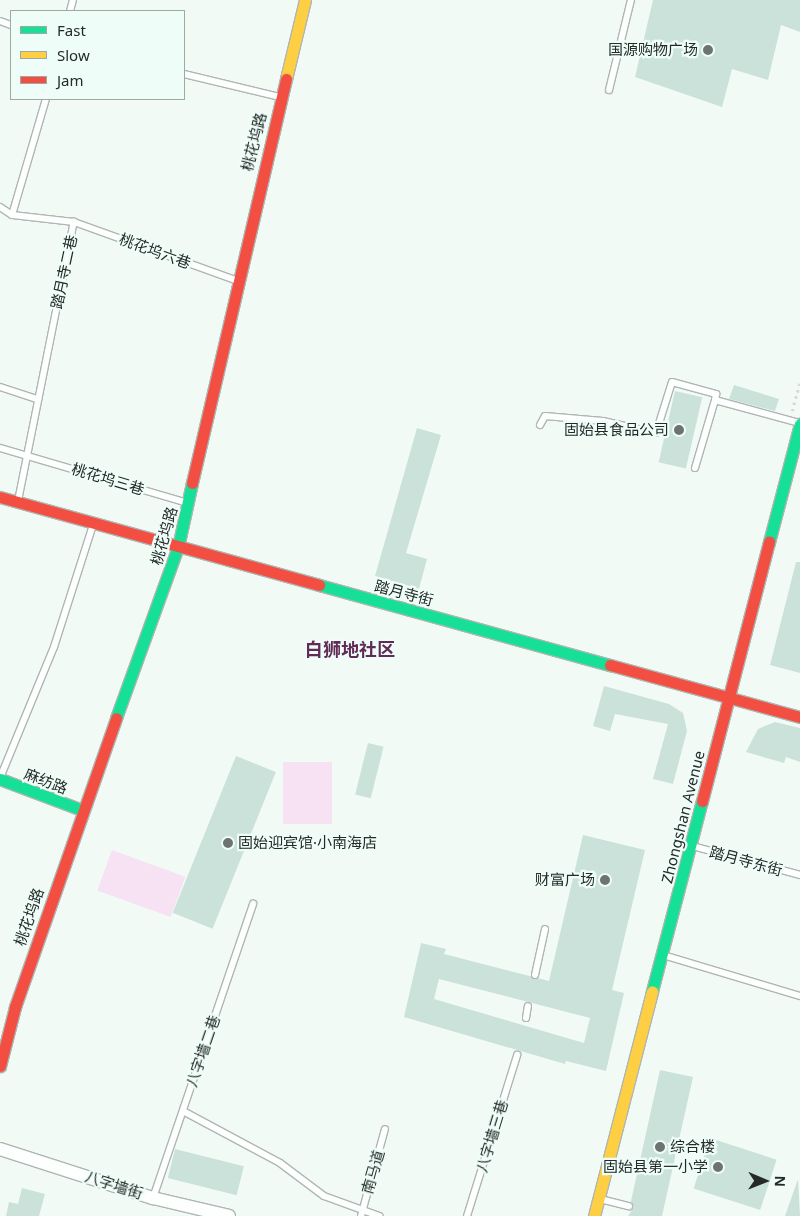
<!DOCTYPE html>
<html>
<head>
<meta charset="utf-8">
<style>
	body { margin:0 }
	#map { position:relative; width:800px; height:1216px; overflow:hidden; background:#f2faf6; font-family:"Noto Sans","Noto Sans SC",sans-serif }
	div>[style] { position:absolute }
	.green>* { inset:0; background:#f6e2f2; transform-origin:0 0 }
	.building>* { inset:0; background:#cae2da; transform-origin:0 0 }
	.path>* { height:2.5px; margin-top:-1.25px; transform-origin:0; background:repeating-linear-gradient(90deg,#d6d9d7 0 2.5px,transparent 0 6.5px) }
	.roads { filter:drop-shadow(1px 0 #afb6b3) drop-shadow(-1px 0 #afb6b3) drop-shadow(0 1px #afb6b3) drop-shadow(0 -1px #afb6b3) }
	.lane>* { height:6px; margin:-3px; padding:0 3px; transform-origin:3px; border-radius:3px; background:#fdfefe }
	.street>* { height:12px; margin:-6px; padding:0 6px; transform-origin:6px; border-radius:6px; background:#fdfefe }
	.fast>* { height:11px; margin:-5.5px; padding:0 5.5px; transform-origin:5.5px; border-radius:5.5px; background:#16e098 }
	.slow>* { height:11px; margin:-5.5px; padding:0 5.5px; transform-origin:5.5px; border-radius:5.5px; background:#ffcf43 }
	.jam>* { height:11px; margin:-5.5px; padding:0 5.5px; transform-origin:5.5px; border-radius:5.5px; background:#f24e42 }
	.dots>* { width:14px; height:14px; translate:-50% -50%; box-sizing:border-box; border:2px solid #eefdf7; border-radius:50% }
	span { translate:-50% -50%; white-space:nowrap; text-align:center; line-height:1.15; -webkit-text-stroke:4.5px #eefdf7; paint-order:stroke }
	.poi-label { font-size:15px; color:#252a29 }
	.right { translate:-100% -50%; text-align:right }
	.left { translate:0 -50%; text-align:left }
	.street-label { font-size:15px; color:#252a29 }
	.quarter-label { font-size:18px; color:#622a56; font-weight:700 }
	.legend { position:absolute; left:10px; top:10px; width:175px; height:90px; box-sizing:border-box; background:#eefdf7; border:1px solid #9ea9a5; margin:0; padding:6px 9px; list-style:none; font-size:15px; color:#252a29 }
	.legend li { display:flex; align-items:center; gap:10px; height:25px }
	.legend b { width:25px; border:1px solid #9ea9a5 }
	.north { position:absolute; left:740px; top:1156px; width:50px; height:50px; -webkit-text-stroke:4px #eefdf7; paint-order:stroke; rotate:91deg; font-size:14px; font-weight:700; line-height:20px; text-align:center; color:#252a29 }
	.north::after { content:''; display:block; margin:auto; width:18px; height:22px; background:#252a29; clip-path:polygon(50% 0,100% 100%,50% 72%,0 100%) }
</style>
</head>
<body>
<div id="map">
	<div class="green">
		<i style="left:283px;top:762px;width:49px;height:62px"></i>
		<i style="left:112px;top:850px;width:78px;height:43px;rotate:20deg"></i>
	</div>
	<div class="building">
		<i style="clip-path:polygon(653px 0,800px 0,800px 32px,781px 25px,768px 80px,732px 69px,722px 107px,635px 77px)"></i>
		<i style="clip-path:polygon(734px 385px,779px 399px,775px 411px,729px 399px)"></i>
		<i style="left:675px;top:391px;width:28px;height:73px;rotate:13deg"></i>
		<i style="clip-path:polygon(417px 428px,441px 435px,406px 553px,427px 559px,419px 589px,375px 576px)"></i>
		<i style="clip-path:polygon(796px 562px,800px 562px,800px 673px,770px 665px)"></i>
		<i style="clip-path:polygon(604px 686px,669px 704px,683px 713px,687px 731px,673px 784px,653px 779px,668px 724px,615px 714px,610px 731px,593px 726px)"></i>
		<i style="clip-path:polygon(775px 722px,800px 728px,800px 762px,786px 757px,784px 763px,746px 752px,758px 729px)"></i>
		<i style="left:368px;top:743px;width:16px;height:53px;rotate:14deg"></i>
		<i style="left:236px;top:756px;width:43px;height:169px;rotate:22deg"></i>
		<i style="clip-path:polygon(evenodd,583px 835px,645px 850px,612px 990px,624px 993px,606px 1071px,566px 1061px,565px 1064px,404px 1017px,421px 943px,446px 949px,444px 954px,549px 981px,583px 835px,439px 979px,590px 1018px,584px 1043px,434px 999px,439px 979px)"></i>
		<i style="clip-path:polygon(660px 1070px,693px 1077px,662px 1216px,628px 1216px,634px 1207px,631px 1201px)"></i>
		<i style="left:710px;top:1138px;width:70px;height:53px;rotate:18deg"></i>
		<i style="left:175px;top:1149px;width:71px;height:30px;rotate:14deg"></i>
		<i style="clip-path:polygon(798px 1179px,800px 1216px,785px 1216px)"></i>
		<i style="clip-path:polygon(22px 1188px,45px 1194px,39px 1216px,6px 1216px,9px 1202px,18px 1204px)"></i>
	</div>
	<div class="path">
		<i style="left:792px;top:411px;width:31px;rotate:-75deg"></i>
	</div>
	<div class="roads">
		<div class="lane">
			<i style="left:70px;top:11px;width:11px;rotate:-75deg"></i>
			<i style="left:0;top:21px;width:12px;rotate:20deg"></i>
			<i style="left:184px;top:74px;width:99px;rotate:13.5deg"></i>
			<i style="left:609px;top:90px;width:93px;rotate:-76.3deg"></i>
			<i style="left:0;top:207px;width:14px;rotate:34deg"></i>
			<i style="left:74px;top:222px;width:171px;rotate:19.8deg"></i>
			<i style="left:0;top:387px;width:40px;rotate:18deg"></i>
			<i style="left:540px;top:425px;width:10px;rotate:-61deg"></i>
			<i style="left:545px;top:416px;width:58px;rotate:4.9deg"></i>
			<i style="left:603px;top:421px;width:54px;rotate:12.8deg"></i>
			<i style="left:656px;top:433px;width:53px;rotate:-72.6deg"></i>
			<i style="left:672px;top:382px;width:46px;rotate:15.3deg"></i>
			<i style="left:716px;top:394px;width:6px;rotate:99deg"></i>
			<i style="left:715px;top:400px;width:87px;rotate:15.3deg"></i>
			<i style="left:0;top:448px;width:193px;rotate:16.3deg"></i>
			<i style="left:695px;top:468px;width:71px;rotate:-73.6deg"></i>
			<i style="left:18px;top:501px;width:285px;rotate:-78.7deg"></i>
			<i style="left:74px;top:222px;width:62px;rotate:-173.6deg"></i>
			<i style="left:12px;top:215px;width:121px;rotate:-73.7deg"></i>
			<i style="left:0;top:778px;width:142px;rotate:-67.6deg"></i>
			<i style="left:54px;top:647px;width:128px;rotate:-72.3deg"></i>
			<i style="left:692px;top:846px;width:112px;rotate:15deg"></i>
			<i style="left:663px;top:955px;width:143px;rotate:16.7deg"></i>
			<i style="left:535px;top:975px;width:47px;rotate:-77.7deg"></i>
			<i style="left:526px;top:1018px;width:12px;rotate:-81deg"></i>
			<i style="left:183px;top:1111px;width:110px;rotate:28.2deg"></i>
			<i style="left:280px;top:1163px;width:55px;rotate:36.9deg"></i>
			<i style="left:324px;top:1196px;width:59px;rotate:20deg"></i>
			<i style="left:153px;top:1198px;width:311px;rotate:-71.2deg"></i>
			<i style="left:600px;top:1199px;width:30px;rotate:14deg"></i>
			<i style="left:361px;top:1216px;width:90px;rotate:-74.6deg"></i>
			<i style="left:467px;top:1216px;width:169px;rotate:-72.7deg"></i>
		</div>
		<div class="street">
			<i style="left:0;top:1149px;width:161px;rotate:17.8deg"></i>
			<i style="left:153px;top:1198px;width:78px;rotate:13.3deg"></i>
		</div>
		<div class="fast">
			<i style="left:769px;top:542px;width:122px;rotate:-75.3deg"></i>
			<i style="left:319px;top:585px;width:302px;rotate:15.4deg"></i>
			<i style="left:116px;top:718px;width:182px;rotate:-70.1deg"></i>
			<i style="left:178px;top:547px;width:66px;rotate:-77.7deg"></i>
			<i style="left:0;top:779px;width:88px;rotate:20.7deg"></i>
			<i style="left:652px;top:991px;width:196px;rotate:-75.3deg"></i>
		</div>
		<div class="slow">
			<i style="left:286px;top:79px;width:81px;rotate:-76.5deg"></i>
			<i style="left:594px;top:1216px;width:232px;rotate:-75.5deg"></i>
		</div>
		<div class="jam">
			<i style="left:192px;top:483px;width:415px;rotate:-76.9deg"></i>
			<i style="left:0;top:497px;width:331px;rotate:15.4deg"></i>
			<i style="left:610px;top:665px;width:197px;rotate:15.3deg"></i>
			<i style="left:702px;top:801px;width:268px;rotate:-75.5deg"></i>
			<i style="left:0;top:1066px;width:61px;rotate:-75.7deg"></i>
			<i style="left:15px;top:1007px;width:306px;rotate:-70.7deg"></i>
		</div>
	</div>
	<div class="dots">
		<i style="left:708px;top:50px;background:#6d7371"></i>
		<i style="left:679px;top:430px;background:#6d7371"></i>
		<i style="left:228px;top:843px;background:#6d7371"></i>
		<i style="left:605px;top:880px;background:#6d7371"></i>
		<i style="left:660px;top:1147px;background:#6d7371"></i>
		<i style="left:718px;top:1167px;background:#6d7371"></i>
	</div>
	<div class="poi-label">
		<span class="right" style="left:698px;top:50px">国源购物广场</span>
		<span class="right" style="left:669px;top:430px">固始县食品公司</span>
		<span class="left" style="left:238px;top:843px">固始迎宾馆·小南海店</span>
		<span class="right" style="left:595px;top:880px">财富广场</span>
		<span class="left" style="left:670px;top:1147px">综合楼</span>
		<span class="right" style="left:708px;top:1167px">固始县第一小学</span>
	</div>
	<div class="street-label">
		<span style="left:254px;top:142px;rotate:-76deg">桃花坞路</span>
		<span style="left:155px;top:251px;rotate:20deg">桃花坞六巷</span>
		<span style="left:64px;top:272px;rotate:-78deg">踏月寺二巷</span>
		<span style="left:108px;top:479px;rotate:17deg">桃花坞三巷</span>
		<span style="left:164px;top:536px;rotate:-74deg">桃花坞路</span>
		<span style="left:404px;top:593px;rotate:15deg">踏月寺街</span>
		<span style="left:46px;top:781px;rotate:21deg">麻纺路</span>
		<span style="left:683px;top:817px;rotate:-76deg">Zhongshan Avenue</span>
		<span style="left:746px;top:861px;rotate:15deg">踏月寺东街</span>
		<span style="left:29px;top:917px;rotate:-71deg">桃花坞路</span>
		<span style="left:203px;top:1051px;rotate:-71deg">八字墙二巷</span>
		<span style="left:492px;top:1136px;rotate:-73deg">八字墙三巷</span>
		<span style="left:373px;top:1172px;rotate:-74deg">南马道</span>
		<span style="left:114px;top:1185px;rotate:18deg">八字墙街</span>
	</div>
	<div class="quarter-label">
		<span style="left:350px;top:649px">白狮地社区</span>
	</div>
	<ul class="legend">
	<li><b style="height:6px;background:#16e098"></b>Fast</li>
	<li><b style="height:6px;background:#ffcf43"></b>Slow</li>
	<li><b style="height:6px;background:#f24e42"></b>Jam</li>
	</ul>
	<div class="north">N</div>
</div>
</body>
</html>
